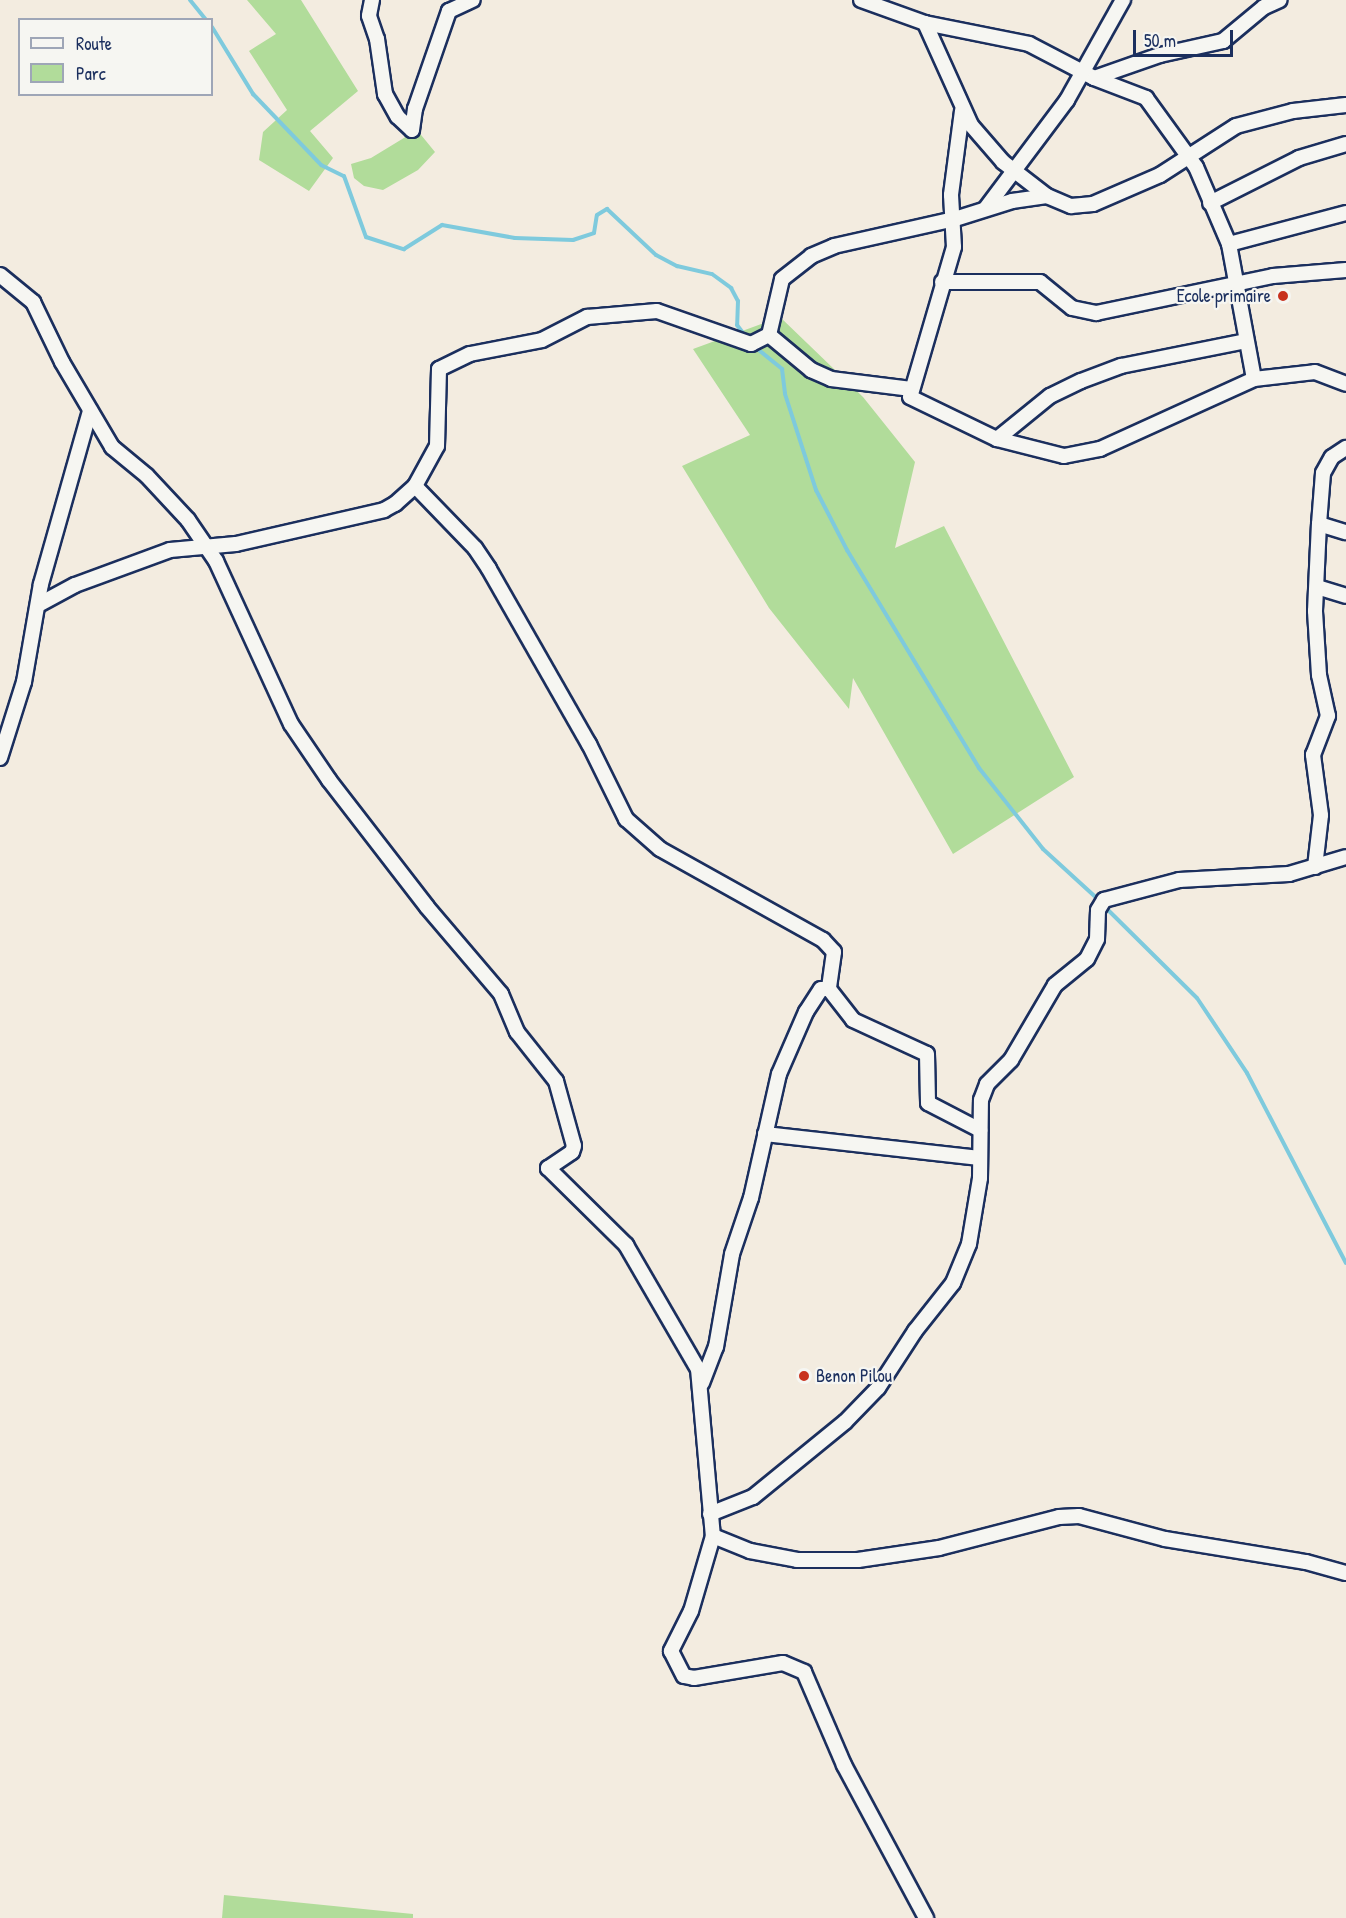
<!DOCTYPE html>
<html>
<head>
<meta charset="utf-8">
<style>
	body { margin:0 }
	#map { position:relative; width:1346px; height:1918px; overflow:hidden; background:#f3ece0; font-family:"Patrick Hand",sans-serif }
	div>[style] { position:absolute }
	.green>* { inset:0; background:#b1dc9a }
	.stream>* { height:4px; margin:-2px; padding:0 2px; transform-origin:2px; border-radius:2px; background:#7ecadd }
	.roads { filter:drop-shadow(2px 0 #1b2f5e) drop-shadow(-2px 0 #1b2f5e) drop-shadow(0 2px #1b2f5e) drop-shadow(0 -2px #1b2f5e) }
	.street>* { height:14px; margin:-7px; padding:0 7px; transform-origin:7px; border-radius:7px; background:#f6f6f2 }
	.dots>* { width:16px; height:16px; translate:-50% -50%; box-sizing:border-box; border:3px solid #f6f6f2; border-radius:50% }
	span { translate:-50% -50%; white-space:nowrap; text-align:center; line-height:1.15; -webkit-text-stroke:4.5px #f6f6f2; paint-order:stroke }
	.poi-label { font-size:18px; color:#1b2f5e }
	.right { translate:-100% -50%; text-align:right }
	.left { translate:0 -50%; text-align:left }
	.legend { position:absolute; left:18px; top:18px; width:195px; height:78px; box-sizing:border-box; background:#f6f6f2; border:2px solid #9ea6b7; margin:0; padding:8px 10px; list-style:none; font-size:18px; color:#1b2f5e }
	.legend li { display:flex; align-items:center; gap:12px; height:30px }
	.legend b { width:30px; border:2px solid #9ea6b7 }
	.scale { position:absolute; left:1133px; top:30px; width:100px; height:27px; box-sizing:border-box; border:3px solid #1b2f5e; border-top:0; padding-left:8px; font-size:18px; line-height:21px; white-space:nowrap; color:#1b2f5e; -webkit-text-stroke:4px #f6f6f2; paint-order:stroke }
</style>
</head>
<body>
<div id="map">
	<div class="green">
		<i style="clip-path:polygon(247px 0,301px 0,358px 91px,310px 131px,333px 158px,309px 191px,259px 160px,263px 132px,287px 110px,249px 51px,276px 34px)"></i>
		<i style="clip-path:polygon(417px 130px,435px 152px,418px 170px,383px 190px,364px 186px,354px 178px,351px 164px,371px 158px)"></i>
		<i style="clip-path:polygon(780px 317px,863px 397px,915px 462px,895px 548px,944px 526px,1074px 777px,953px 854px,853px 678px,849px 709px,769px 608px,682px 466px,750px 435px,693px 349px)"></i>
		<i style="clip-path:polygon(224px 1895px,413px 1914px,413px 1918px,222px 1918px)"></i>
	</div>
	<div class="stream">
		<i style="left:190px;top:0;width:26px;rotate:51deg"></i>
		<i style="left:212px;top:27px;width:79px;rotate:58.5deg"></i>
		<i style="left:253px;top:94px;width:98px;rotate:46.2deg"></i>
		<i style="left:321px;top:165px;width:25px;rotate:26deg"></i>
		<i style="left:344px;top:176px;width:65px;rotate:70.2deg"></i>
		<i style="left:366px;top:237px;width:40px;rotate:18deg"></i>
		<i style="left:404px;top:249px;width:45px;rotate:-32.3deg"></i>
		<i style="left:442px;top:225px;width:74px;rotate:10.1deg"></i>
		<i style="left:515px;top:238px;width:58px;rotate:2deg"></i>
		<i style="left:573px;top:240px;width:22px;rotate:-18deg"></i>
		<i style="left:594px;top:233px;width:18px;rotate:-81deg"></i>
		<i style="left:597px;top:215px;width:12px;rotate:-31deg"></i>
		<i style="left:607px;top:209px;width:67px;rotate:43.2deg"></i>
		<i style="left:656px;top:255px;width:24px;rotate:28deg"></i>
		<i style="left:677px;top:266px;width:36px;rotate:13deg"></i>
		<i style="left:712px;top:274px;width:24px;rotate:36deg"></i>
		<i style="left:731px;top:288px;width:15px;rotate:62deg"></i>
		<i style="left:738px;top:301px;width:24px;rotate:92deg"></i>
		<i style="left:737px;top:325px;width:15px;rotate:53deg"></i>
		<i style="left:755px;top:347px;width:35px;rotate:39deg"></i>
		<i style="left:782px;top:369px;width:25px;rotate:83deg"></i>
		<i style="left:785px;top:394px;width:101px;rotate:72.1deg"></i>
		<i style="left:816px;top:490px;width:68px;rotate:62.7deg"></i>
		<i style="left:847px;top:550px;width:255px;rotate:58.8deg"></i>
		<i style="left:979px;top:768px;width:103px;rotate:51.7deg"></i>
		<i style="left:1043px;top:849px;width:77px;rotate:42.4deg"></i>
		<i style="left:1105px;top:907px;width:129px;rotate:44.7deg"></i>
		<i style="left:1197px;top:998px;width:90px;rotate:56.3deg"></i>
		<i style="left:1247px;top:1073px;width:214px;rotate:62.5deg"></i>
	</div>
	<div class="roads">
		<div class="street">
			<i style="left:372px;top:0;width:16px;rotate:101deg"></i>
			<i style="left:369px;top:16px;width:24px;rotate:71deg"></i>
			<i style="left:377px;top:39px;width:56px;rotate:81.7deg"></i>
			<i style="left:385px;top:94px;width:26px;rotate:61deg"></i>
			<i style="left:398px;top:117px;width:19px;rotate:43deg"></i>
			<i style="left:412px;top:130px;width:21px;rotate:-82deg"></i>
			<i style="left:415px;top:109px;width:104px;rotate:-70.9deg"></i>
			<i style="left:449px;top:11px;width:26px;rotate:-25deg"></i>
			<i style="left:861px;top:0;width:68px;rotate:19.8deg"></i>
			<i style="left:925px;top:23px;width:112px;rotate:65.7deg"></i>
			<i style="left:971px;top:125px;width:49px;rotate:49.1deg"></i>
			<i style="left:1003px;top:162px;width:56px;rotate:37.7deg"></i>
			<i style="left:925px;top:23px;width:106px;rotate:11.4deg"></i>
			<i style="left:1029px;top:44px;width:73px;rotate:27.6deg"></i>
			<i style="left:1094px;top:78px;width:56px;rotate:21deg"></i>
			<i style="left:1146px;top:98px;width:85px;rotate:54.1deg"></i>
			<i style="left:1196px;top:167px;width:84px;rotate:66.8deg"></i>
			<i style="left:1229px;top:244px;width:137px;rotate:79.5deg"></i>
			<i style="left:1254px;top:379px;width:61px;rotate:-6.5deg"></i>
			<i style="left:1315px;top:372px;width:33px;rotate:21deg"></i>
			<i style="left:1094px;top:78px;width:70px;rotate:-19.2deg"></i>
			<i style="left:1160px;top:55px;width:65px;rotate:-12.5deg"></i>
			<i style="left:1223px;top:41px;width:53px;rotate:-39.7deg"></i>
			<i style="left:1264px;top:7px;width:17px;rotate:-24deg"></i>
			<i style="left:962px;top:111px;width:85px;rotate:97.5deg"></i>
			<i style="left:951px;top:195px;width:52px;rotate:86.7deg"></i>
			<i style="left:954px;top:247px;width:156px;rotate:106.3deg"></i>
			<i style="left:910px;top:397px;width:97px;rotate:25.8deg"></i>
			<i style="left:997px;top:439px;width:69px;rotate:14.2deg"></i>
			<i style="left:1064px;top:456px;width:37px;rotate:-11deg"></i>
			<i style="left:1100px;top:449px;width:169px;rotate:-24.4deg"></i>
			<i style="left:1210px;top:203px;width:100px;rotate:-26.8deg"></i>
			<i style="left:1299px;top:158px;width:49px;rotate:-16.6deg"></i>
			<i style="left:986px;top:208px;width:135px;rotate:-53.1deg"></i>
			<i style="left:1067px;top:100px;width:115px;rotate:-60.8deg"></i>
			<i style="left:1229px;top:244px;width:121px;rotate:-14.8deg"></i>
			<i style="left:0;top:275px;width:43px;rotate:39.3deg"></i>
			<i style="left:33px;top:302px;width:67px;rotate:64.2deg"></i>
			<i style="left:62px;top:362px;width:99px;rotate:59.5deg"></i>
			<i style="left:112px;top:447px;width:45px;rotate:39.6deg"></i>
			<i style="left:147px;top:476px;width:60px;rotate:47deg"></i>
			<i style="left:188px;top:520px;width:50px;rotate:55.7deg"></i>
			<i style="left:216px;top:561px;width:179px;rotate:65.3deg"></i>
			<i style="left:291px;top:724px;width:68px;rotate:55.8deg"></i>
			<i style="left:329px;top:780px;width:160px;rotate:52.3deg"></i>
			<i style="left:427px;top:907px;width:114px;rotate:49.6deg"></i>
			<i style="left:501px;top:994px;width:41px;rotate:67.2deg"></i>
			<i style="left:517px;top:1032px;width:63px;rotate:51.5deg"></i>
			<i style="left:556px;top:1081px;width:67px;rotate:74.5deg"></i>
			<i style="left:574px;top:1146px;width:6px;rotate:108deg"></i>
			<i style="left:572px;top:1152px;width:29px;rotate:146deg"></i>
			<i style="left:548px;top:1168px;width:110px;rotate:44.6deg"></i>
			<i style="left:626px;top:1245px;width:143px;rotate:59.9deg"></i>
			<i style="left:698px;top:1369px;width:168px;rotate:84.9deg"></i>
			<i style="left:713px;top:1536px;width:40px;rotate:22deg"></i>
			<i style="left:750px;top:1551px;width:48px;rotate:10.8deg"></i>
			<i style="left:797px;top:1560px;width:61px"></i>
			<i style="left:858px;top:1560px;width:82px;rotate:-8.4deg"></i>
			<i style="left:939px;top:1548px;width:124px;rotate:-14.5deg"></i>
			<i style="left:1059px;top:1517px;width:20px;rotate:-3deg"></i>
			<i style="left:1079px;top:1516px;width:89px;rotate:15deg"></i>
			<i style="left:1165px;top:1539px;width:143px;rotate:9.3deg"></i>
			<i style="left:1306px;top:1562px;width:41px;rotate:15.4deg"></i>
			<i style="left:942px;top:282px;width:98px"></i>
			<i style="left:1040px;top:282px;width:41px;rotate:39.1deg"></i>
			<i style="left:1072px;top:308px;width:25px;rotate:12deg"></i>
			<i style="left:1096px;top:313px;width:181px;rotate:-11.8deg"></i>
			<i style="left:1273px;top:276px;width:73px;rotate:-4.7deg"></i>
			<i style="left:769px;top:335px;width:55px;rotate:39.8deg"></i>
			<i style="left:811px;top:370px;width:22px;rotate:24deg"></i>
			<i style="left:831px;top:379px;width:81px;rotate:7.1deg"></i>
			<i style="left:997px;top:439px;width:68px;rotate:-39.1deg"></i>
			<i style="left:1050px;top:396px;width:34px;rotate:-26deg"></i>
			<i style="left:1081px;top:381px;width:43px;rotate:-20.6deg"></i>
			<i style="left:1121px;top:366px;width:127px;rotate:-11.3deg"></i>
			<i style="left:415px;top:486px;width:86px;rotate:45.9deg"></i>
			<i style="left:475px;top:548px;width:25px;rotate:56deg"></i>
			<i style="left:489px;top:569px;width:202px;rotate:60.3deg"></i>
			<i style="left:589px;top:744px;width:84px;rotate:63.7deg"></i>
			<i style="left:626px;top:819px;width:45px;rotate:41.4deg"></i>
			<i style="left:660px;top:849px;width:187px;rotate:29.2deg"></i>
			<i style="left:823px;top:940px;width:16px;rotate:47deg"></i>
			<i style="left:834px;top:952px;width:37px;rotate:98deg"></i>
			<i style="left:1319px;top:524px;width:28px;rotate:17deg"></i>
			<i style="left:1317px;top:587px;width:30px;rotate:17deg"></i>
			<i style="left:38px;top:605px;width:42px;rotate:-28.4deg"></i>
			<i style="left:75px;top:585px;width:101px;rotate:-20.2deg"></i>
			<i style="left:170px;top:550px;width:66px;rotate:-5.2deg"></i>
			<i style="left:236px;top:544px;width:152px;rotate:-12.9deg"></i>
			<i style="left:384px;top:510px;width:13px;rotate:-29deg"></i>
			<i style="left:395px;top:504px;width:27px;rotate:-42deg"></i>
			<i style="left:415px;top:486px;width:46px;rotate:-61.2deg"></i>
			<i style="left:437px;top:446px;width:77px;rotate:-88.5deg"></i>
			<i style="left:439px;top:369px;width:34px;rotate:-26deg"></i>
			<i style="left:470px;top:354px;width:73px;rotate:-11deg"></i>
			<i style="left:542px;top:340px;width:51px;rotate:-27.1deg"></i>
			<i style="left:587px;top:317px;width:70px;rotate:-4.9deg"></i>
			<i style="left:657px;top:311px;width:100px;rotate:19.3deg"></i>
			<i style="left:751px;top:344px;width:20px;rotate:-27deg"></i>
			<i style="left:769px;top:335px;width:57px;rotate:-76.9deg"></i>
			<i style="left:782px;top:279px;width:37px;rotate:-38deg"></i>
			<i style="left:811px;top:256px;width:25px;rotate:-23deg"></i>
			<i style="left:834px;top:246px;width:124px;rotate:-12.6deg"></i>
			<i style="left:955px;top:219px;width:60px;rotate:-17.5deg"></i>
			<i style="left:1012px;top:201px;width:35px;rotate:-8deg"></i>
			<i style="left:1047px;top:196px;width:26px;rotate:23deg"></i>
			<i style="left:1071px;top:206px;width:22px;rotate:-5deg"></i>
			<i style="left:1093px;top:204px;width:73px;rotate:-23.4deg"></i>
			<i style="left:1160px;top:175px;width:90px;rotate:-32.8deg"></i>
			<i style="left:1236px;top:126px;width:59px;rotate:-14.7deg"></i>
			<i style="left:1293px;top:111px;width:53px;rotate:-6.5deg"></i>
			<i style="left:0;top:758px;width:80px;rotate:-72.5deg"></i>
			<i style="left:24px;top:682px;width:99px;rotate:-80.2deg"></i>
			<i style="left:41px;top:584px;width:180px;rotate:-74.2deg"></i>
			<i style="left:1315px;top:867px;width:52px;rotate:-83.4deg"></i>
			<i style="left:1321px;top:815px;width:61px;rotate:-97.6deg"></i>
			<i style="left:1313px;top:755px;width:42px;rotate:-69deg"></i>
			<i style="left:1328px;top:716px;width:42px;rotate:-102.4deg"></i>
			<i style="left:1319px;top:675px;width:64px;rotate:-93.6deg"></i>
			<i style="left:1315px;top:611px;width:87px;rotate:-87.4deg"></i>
			<i style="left:1319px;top:524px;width:51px;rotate:-85.5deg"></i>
			<i style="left:1323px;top:473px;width:18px;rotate:-61deg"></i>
			<i style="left:1332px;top:457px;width:17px;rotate:-33deg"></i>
			<i style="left:829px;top:989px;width:39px;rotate:52deg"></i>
			<i style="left:853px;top:1020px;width:81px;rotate:24.7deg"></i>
			<i style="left:927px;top:1054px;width:49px;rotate:88.8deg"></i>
			<i style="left:928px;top:1103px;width:59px;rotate:27.4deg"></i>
			<i style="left:765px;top:1134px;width:216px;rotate:6.4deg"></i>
			<i style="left:702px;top:1383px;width:39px;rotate:-69deg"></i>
			<i style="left:716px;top:1347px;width:94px;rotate:-80.2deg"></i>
			<i style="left:732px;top:1254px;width:59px;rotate:-71.3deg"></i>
			<i style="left:751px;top:1198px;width:127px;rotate:-77.3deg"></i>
			<i style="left:779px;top:1074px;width:68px;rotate:-66.5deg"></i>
			<i style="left:806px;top:1012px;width:27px;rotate:-57deg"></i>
			<i style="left:821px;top:989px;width:8px"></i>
			<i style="left:710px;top:1514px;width:46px;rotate:-21.6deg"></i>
			<i style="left:753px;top:1497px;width:119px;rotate:-39.2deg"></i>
			<i style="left:845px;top:1422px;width:47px;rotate:-45.9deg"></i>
			<i style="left:878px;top:1388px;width:68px;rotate:-57deg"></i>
			<i style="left:915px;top:1331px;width:61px;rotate:-51.6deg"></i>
			<i style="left:953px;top:1283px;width:42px;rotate:-67.7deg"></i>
			<i style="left:969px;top:1244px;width:67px;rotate:-80.5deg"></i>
			<i style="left:980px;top:1178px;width:78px;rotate:-89.3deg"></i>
			<i style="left:981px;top:1100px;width:17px;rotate:-69deg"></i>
			<i style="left:987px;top:1084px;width:34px;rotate:-45deg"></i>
			<i style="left:1011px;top:1060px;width:87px;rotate:-59.6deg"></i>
			<i style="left:1055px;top:985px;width:41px;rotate:-39.1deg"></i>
			<i style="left:1087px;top:959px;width:22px;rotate:-63deg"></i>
			<i style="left:1097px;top:939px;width:29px;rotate:-88deg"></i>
			<i style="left:1098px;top:910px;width:12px;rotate:-59deg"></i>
			<i style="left:1104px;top:900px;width:78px;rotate:-14.9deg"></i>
			<i style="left:1179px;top:880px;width:110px;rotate:-3.1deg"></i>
			<i style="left:1289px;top:874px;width:59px;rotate:-16.6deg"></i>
			<i style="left:713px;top:1536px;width:78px;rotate:106.3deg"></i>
			<i style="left:691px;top:1611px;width:45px;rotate:116.6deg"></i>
			<i style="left:671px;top:1651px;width:28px;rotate:63deg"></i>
			<i style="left:684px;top:1676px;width:10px;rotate:11deg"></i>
			<i style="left:694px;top:1678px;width:90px;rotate:-9.6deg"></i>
			<i style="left:783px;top:1663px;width:23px;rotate:23deg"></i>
			<i style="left:804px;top:1672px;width:101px;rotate:66.7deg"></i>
			<i style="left:844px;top:1765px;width:174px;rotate:61.8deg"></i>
		</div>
	</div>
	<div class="dots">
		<i style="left:1283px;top:296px;background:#c8321e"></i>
		<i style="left:804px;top:1376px;background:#c8321e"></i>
	</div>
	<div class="poi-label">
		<span class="right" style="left:1271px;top:296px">Ecole primaire</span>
		<span class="left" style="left:816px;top:1376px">Benon Pilou</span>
	</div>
	<ul class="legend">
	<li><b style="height:8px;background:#f6f6f2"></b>Route</li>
	<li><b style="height:16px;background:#b1dc9a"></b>Parc</li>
	</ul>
	<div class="scale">50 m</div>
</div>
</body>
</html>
